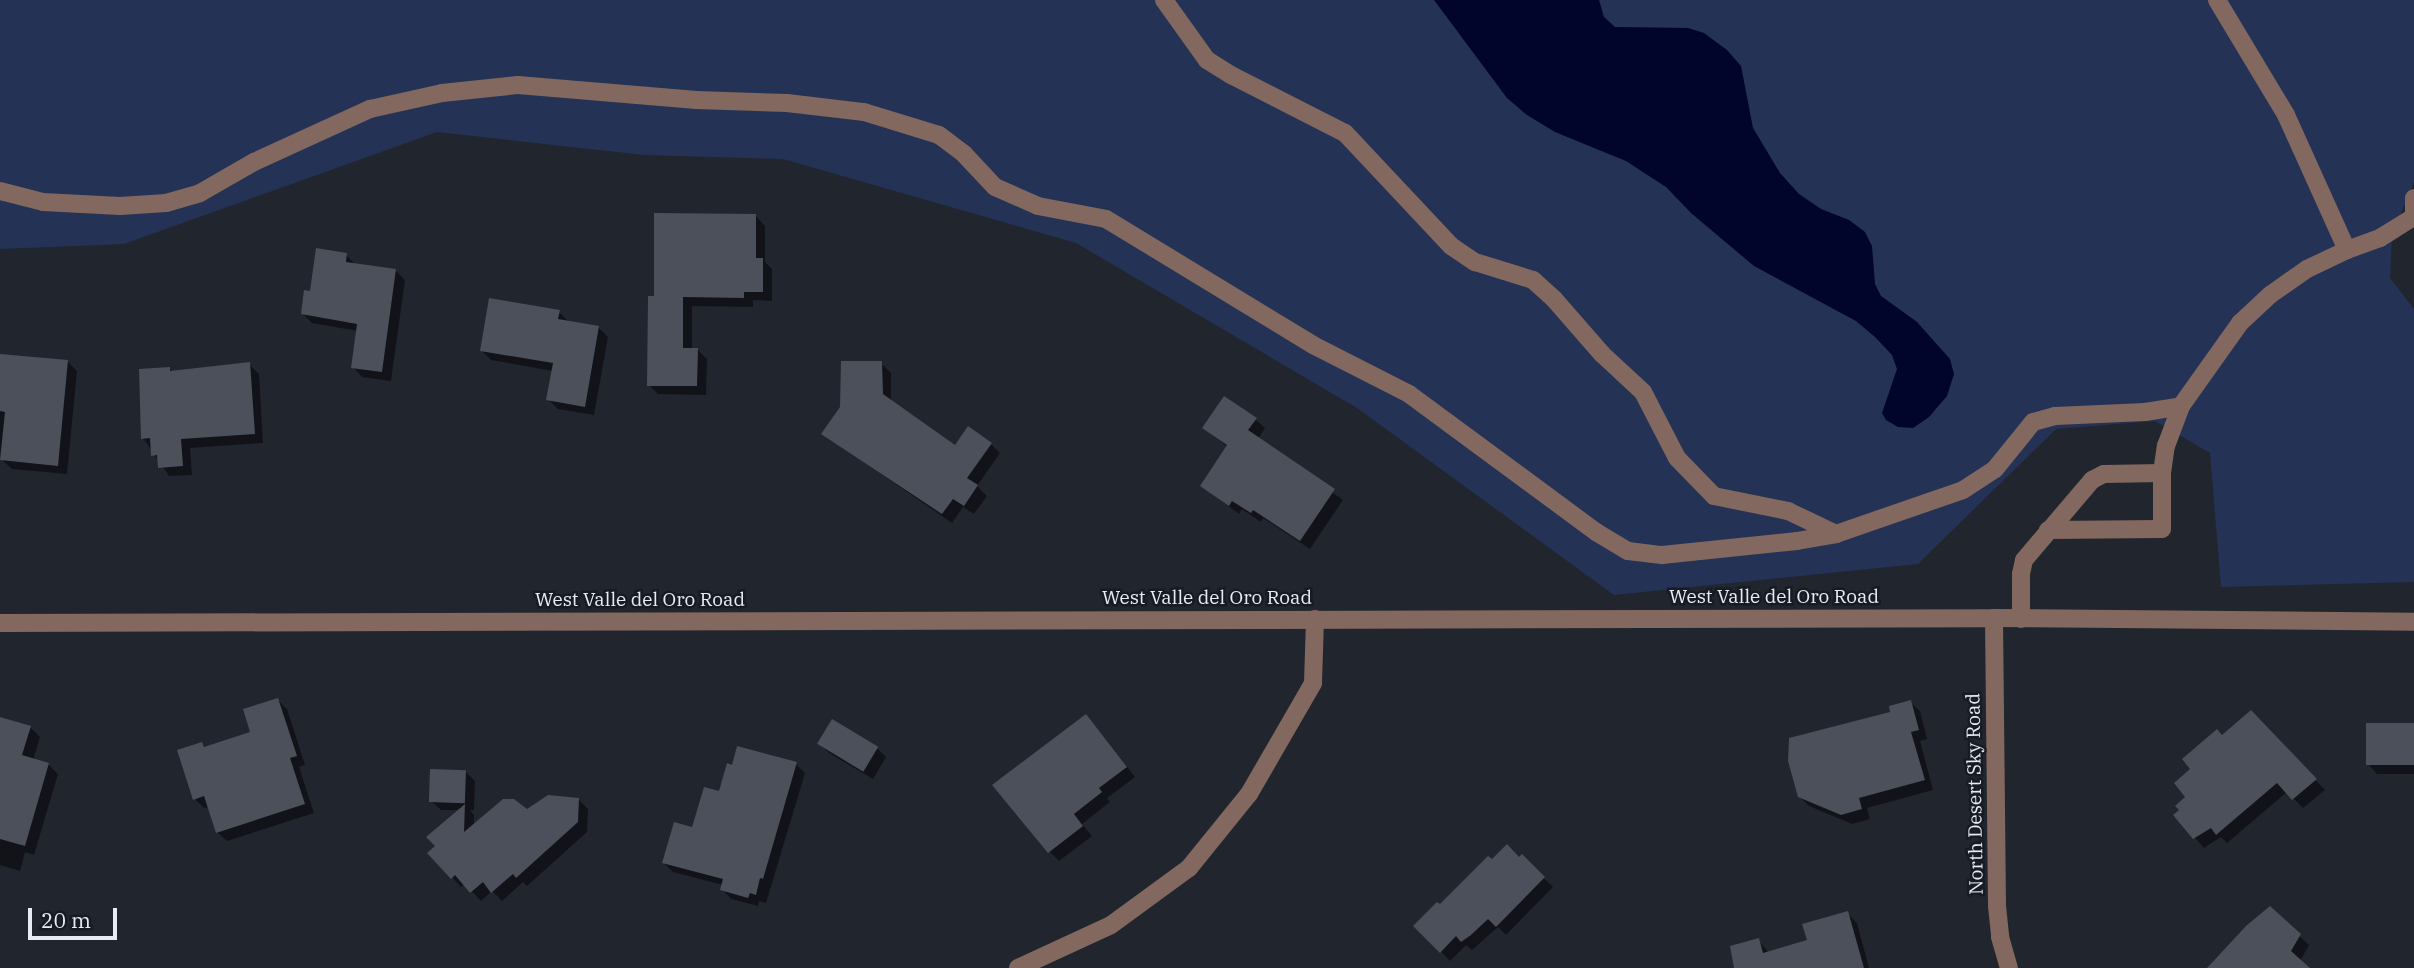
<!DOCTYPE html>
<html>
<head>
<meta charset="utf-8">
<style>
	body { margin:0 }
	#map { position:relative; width:2414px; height:968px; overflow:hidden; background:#21252e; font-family:"IBM Plex Serif",serif }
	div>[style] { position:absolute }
	.green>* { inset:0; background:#243255 }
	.water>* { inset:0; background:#01042b }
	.shadow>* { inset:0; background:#0007 }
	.building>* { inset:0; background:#4b505b; transform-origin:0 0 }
	.minor>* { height:18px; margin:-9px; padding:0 9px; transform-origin:9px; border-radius:9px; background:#82685f }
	span { translate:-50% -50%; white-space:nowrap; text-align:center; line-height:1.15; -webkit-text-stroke:5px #171b24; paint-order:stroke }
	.street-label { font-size:19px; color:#e8ebf2 }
	.scale { position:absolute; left:28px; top:908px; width:89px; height:32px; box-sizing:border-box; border:4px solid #e8ebf2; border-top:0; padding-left:9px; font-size:21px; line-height:24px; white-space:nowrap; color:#e8ebf2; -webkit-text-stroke:5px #171b24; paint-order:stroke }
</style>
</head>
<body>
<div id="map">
	<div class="green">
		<i style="clip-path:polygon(0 0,2414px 0,2414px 182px,2392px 235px,2390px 278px,2414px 309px,2414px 582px,2221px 587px,2210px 453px,2155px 421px,2056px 429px,1918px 564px,1614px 595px,1357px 408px,1076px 243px,783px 159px,644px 155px,437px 132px,124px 244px,0 249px)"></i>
	</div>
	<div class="water">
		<i style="clip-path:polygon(1434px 0,1599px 0,1604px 17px,1615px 27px,1688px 28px,1704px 33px,1727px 50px,1741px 66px,1753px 128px,1780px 173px,1799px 194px,1821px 209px,1849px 220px,1865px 232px,1872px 246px,1875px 284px,1881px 296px,1917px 322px,1950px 359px,1954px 374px,1947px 396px,1929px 417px,1913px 428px,1898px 427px,1886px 420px,1882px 413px,1897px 369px,1892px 355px,1875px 337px,1856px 321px,1754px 266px,1691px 213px,1666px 187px,1626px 161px,1555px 132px,1527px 115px,1507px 98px)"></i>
	</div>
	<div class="shadow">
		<i style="clip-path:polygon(756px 216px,765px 226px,765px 262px,772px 269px,772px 301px,753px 300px,753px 307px,692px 306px,692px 349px,697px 349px,707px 359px,706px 395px,658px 394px,649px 385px,656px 297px)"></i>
		<i style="clip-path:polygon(346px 255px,356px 265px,395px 270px,405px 280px,391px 381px,362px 377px,353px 367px,358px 331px,312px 323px,302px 313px,312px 293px)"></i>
		<i style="clip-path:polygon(559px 312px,568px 321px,599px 328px,608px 337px,594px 415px,558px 409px,548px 399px,553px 371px,491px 360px,482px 351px)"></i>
		<i style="clip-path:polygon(0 355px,67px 361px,77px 371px,67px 474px,12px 469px,0 458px)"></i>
		<i style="clip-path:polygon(881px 363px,891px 373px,891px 402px,956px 447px,991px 444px,1000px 453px,977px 486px,987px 496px,974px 514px,963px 507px,952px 523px,823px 434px)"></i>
		<i style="clip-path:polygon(249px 364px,259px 374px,263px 443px,190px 448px,192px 475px,169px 476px,143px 438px,170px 369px,173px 373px)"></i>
		<i style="clip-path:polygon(1255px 419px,1265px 428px,1258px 439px,1343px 500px,1310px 549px,1263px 518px,1261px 522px,1242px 509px,1239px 514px,1202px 486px,1228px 447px,1204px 428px)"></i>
		<i style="clip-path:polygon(278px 700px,287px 709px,305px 765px,299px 767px,314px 813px,227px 841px,217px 832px,209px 807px,204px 808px,195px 799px,202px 744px,206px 748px,252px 733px)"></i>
		<i style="clip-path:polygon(1910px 702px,1920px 711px,1927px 739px,1920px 741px,1933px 790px,1867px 808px,1870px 819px,1852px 824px,1809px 806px,1799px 796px,1893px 713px)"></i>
		<i style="clip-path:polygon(0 719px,30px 727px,40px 737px,33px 760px,48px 764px,58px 774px,34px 855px,25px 852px,20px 871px,0 865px)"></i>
		<i style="clip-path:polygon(2261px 721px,2325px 790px,2303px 808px,2287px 792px,2227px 843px,2221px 837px,2204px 848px,2175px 815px,2181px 810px,2222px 737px)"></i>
		<i style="clip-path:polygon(2414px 725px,2414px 774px,2377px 774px,2368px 764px)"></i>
		<i style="clip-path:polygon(1095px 726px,1135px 777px,1107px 798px,1110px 802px,1082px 824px,1092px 836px,1059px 861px,1050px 852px)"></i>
		<i style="clip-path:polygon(819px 743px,877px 748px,886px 757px,873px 779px,829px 753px)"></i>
		<i style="clip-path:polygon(796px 764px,805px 773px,766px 903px,759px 901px,758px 906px,731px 899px,722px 889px,723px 885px,673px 872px,664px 863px,720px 793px)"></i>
		<i style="clip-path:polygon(466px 772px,475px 781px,474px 810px,470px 810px,474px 815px,474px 827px,579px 800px,588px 809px,587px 832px,527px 886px,523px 882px,502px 901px,492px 891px,481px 901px,465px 884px,461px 887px,430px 854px,460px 810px,441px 810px,431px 801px)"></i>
		<i style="clip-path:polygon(1522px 857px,1553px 887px,1506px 935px,1498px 927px,1472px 950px,1466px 945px,1450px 961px,1416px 926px,1440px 907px)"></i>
		<i style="clip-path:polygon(1847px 913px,1857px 923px,1869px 968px,1736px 968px,1758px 940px,1769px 953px,1809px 942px)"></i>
		<i style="clip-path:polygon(2299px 936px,2309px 945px,2300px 961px,2306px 968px,2223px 968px)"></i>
	</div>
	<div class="building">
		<i style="clip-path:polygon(654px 213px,756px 214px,756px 258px,763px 258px,763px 292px,744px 292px,744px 298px,683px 297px,683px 348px,698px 348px,697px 386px,647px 386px,648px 296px,654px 296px)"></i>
		<i style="clip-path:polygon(316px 248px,347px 253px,346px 262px,396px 269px,382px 372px,351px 368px,357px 324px,301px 314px,304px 290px,310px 291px)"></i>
		<i style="clip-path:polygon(489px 298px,560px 310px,558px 319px,599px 326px,585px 407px,546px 400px,553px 363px,480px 351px)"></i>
		<i style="clip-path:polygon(0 354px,68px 360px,58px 466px,0 460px,5px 412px,0 411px)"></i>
		<i style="clip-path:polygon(841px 361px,882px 361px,883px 394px,955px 445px,968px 426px,992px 443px,967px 478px,978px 485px,964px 506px,953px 499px,942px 514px,821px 434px,840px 407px)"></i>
		<i style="clip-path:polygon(250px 362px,255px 434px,181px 439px,183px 466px,158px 468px,157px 455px,151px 456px,150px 438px,141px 439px,139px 369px,170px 367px,170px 371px)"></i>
		<i style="clip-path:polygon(1224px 396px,1257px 418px,1248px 430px,1335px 489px,1300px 541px,1253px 510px,1251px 513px,1232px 501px,1229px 506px,1200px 486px,1227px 445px,1202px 428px)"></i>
		<i style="clip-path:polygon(278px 698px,297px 756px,290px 758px,305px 804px,216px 833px,204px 796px,193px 800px,177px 750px,202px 742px,204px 747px,250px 732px,243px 709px)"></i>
		<i style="clip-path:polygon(1911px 700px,1919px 730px,1911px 732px,1925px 780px,1859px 798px,1862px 809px,1841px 815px,1798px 797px,1788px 761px,1789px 738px,1890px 712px,1889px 706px)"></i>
		<i style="clip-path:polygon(2251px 710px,2317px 779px,2292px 800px,2277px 783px,2216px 835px,2211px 828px,2193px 839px,2173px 815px,2179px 810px,2175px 806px,2185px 797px,2174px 783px,2190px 769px,2182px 759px,2217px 729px,2222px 735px)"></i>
		<i style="clip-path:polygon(1086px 714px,1127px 767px,1099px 788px,1102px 792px,1074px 814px,1083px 826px,1048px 853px,992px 785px)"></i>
		<i style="clip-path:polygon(0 717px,31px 726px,22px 755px,49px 763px,25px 846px,0 839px)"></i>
		<i style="left:832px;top:719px;width:54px;height:29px;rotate:31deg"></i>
		<i style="left:2414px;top:723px;width:42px;height:48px;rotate:90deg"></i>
		<i style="clip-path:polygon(737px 746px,797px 762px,763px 879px,760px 878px,756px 895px,750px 893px,748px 898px,720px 890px,723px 879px,662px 863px,674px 822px,692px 827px,704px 787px,719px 791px,727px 763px,732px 765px)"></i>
		<i style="left:430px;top:769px;width:36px;height:33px;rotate:2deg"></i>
		<i style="clip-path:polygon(548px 795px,579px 798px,578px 822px,516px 878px,513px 874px,491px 893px,483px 882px,470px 893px,455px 875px,451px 879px,427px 853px,435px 846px,426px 837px,465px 804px,464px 832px,503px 799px,514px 799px,527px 809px)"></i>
		<i style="clip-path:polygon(1507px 844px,1519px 857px,1522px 854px,1545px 877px,1496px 927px,1488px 919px,1471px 935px,1461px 942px,1456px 936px,1440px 953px,1413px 926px,1437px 902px,1440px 904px,1488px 856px,1492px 859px)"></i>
		<i style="clip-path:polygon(2270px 906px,2301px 934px,2291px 951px,2310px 968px,2207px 968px,2246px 926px)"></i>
		<i style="clip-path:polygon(1848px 911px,1864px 968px,1734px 968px,1730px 946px,1759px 938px,1763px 953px,1807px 940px,1802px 924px)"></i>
	</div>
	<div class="minor">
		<i style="left:1164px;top:0;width:74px;rotate:54.4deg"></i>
		<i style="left:1207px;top:60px;width:28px;rotate:32deg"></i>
		<i style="left:1231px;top:75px;width:128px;rotate:27deg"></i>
		<i style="left:1345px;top:133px;width:155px;rotate:46.8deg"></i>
		<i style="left:1451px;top:246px;width:29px;rotate:34deg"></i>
		<i style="left:1475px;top:262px;width:61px;rotate:17.2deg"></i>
		<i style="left:1533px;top:280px;width:28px;rotate:42deg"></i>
		<i style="left:1554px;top:299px;width:73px;rotate:48.9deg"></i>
		<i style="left:1602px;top:354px;width:56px;rotate:42.8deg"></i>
		<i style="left:1643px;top:392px;width:74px;rotate:62.7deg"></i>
		<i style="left:1677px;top:458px;width:53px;rotate:45.8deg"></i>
		<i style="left:1714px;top:496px;width:76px;rotate:11.5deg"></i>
		<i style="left:1788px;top:511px;width:53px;rotate:25.6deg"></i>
		<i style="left:2217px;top:0;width:134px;rotate:59deg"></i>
		<i style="left:2286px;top:115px;width:148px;rotate:65.7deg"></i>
		<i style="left:2347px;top:250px;width:35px;rotate:-20deg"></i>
		<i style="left:2380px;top:238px;width:40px;rotate:-32deg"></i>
		<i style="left:2414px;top:217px;width:19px;rotate:-90deg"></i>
		<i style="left:0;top:191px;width:44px;rotate:14.3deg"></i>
		<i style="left:43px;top:202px;width:77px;rotate:3deg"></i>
		<i style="left:120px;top:206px;width:46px;rotate:-3.7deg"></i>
		<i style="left:166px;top:203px;width:35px;rotate:-16deg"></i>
		<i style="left:200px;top:193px;width:62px;rotate:-29.9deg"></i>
		<i style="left:254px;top:162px;width:128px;rotate:-24.6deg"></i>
		<i style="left:370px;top:109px;width:74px;rotate:-12.5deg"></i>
		<i style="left:442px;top:93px;width:76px;rotate:-6deg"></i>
		<i style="left:518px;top:85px;width:179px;rotate:4.8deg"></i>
		<i style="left:696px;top:100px;width:91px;rotate:1.9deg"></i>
		<i style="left:787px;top:103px;width:78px;rotate:6.7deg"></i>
		<i style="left:864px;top:112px;width:78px;rotate:17deg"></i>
		<i style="left:939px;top:135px;width:31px;rotate:37deg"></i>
		<i style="left:964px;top:154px;width:45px;rotate:46.8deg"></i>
		<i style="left:995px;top:187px;width:47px;rotate:23.8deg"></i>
		<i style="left:1038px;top:206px;width:69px;rotate:10.8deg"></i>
		<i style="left:1106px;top:219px;width:242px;rotate:31.3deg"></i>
		<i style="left:1313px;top:345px;width:108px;rotate:27deg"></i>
		<i style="left:1409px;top:394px;width:232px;rotate:36.4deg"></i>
		<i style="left:1596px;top:532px;width:37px;rotate:31deg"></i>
		<i style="left:1628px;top:551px;width:34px;rotate:7deg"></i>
		<i style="left:1662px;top:555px;width:136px;rotate:-5.9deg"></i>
		<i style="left:1797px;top:541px;width:40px;rotate:-10deg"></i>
		<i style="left:1836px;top:534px;width:134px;rotate:-19.1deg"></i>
		<i style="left:1963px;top:490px;width:38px;rotate:-33deg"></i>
		<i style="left:1995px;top:469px;width:60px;rotate:-51deg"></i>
		<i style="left:2033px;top:422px;width:23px;rotate:-15deg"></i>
		<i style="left:2055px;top:416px;width:90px;rotate:-2.5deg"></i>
		<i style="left:2145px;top:412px;width:36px;rotate:-9deg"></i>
		<i style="left:2048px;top:530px;width:114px;rotate:-0.5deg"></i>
		<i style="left:2162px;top:529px;width:56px;rotate:-90deg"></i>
		<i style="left:2162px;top:473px;width:27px;rotate:-82deg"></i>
		<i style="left:2166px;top:446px;width:43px;rotate:-69.4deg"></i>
		<i style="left:2181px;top:406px;width:102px;rotate:-54.6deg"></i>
		<i style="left:2240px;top:323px;width:41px;rotate:-43deg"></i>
		<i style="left:2270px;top:295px;width:45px;rotate:-35.1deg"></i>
		<i style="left:2307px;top:269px;width:44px;rotate:-25.4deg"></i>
		<i style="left:1994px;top:618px;width:288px;rotate:89.4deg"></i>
		<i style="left:1997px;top:906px;width:31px;rotate:84deg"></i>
		<i style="left:2000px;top:937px;width:32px;rotate:74deg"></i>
		<i style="left:2021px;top:619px;width:45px;rotate:-90deg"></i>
		<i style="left:2021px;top:574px;width:14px;rotate:-78deg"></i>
		<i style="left:2024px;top:560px;width:105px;rotate:-49.6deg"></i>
		<i style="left:2092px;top:480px;width:13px;rotate:-27deg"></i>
		<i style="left:2104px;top:474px;width:58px;rotate:-1deg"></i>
		<i style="left:0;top:623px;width:1994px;rotate:-0.14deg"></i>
		<i style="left:1994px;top:618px;width:420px;rotate:0.5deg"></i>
		<i style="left:1018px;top:968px;width:102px;rotate:-24.8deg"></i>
		<i style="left:1111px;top:925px;width:97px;rotate:-36.2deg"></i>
		<i style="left:1189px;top:868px;width:95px;rotate:-51deg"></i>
		<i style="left:1249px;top:794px;width:128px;rotate:-60deg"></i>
		<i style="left:1313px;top:683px;width:64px;rotate:-88.2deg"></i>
	</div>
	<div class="street-label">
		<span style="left:1774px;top:597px">West Valle del Oro Road</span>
		<span style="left:1207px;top:598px">West Valle del Oro Road</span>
		<span style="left:640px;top:600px">West Valle del Oro Road</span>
		<span style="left:1975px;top:794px;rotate:-91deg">North Desert Sky Road</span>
	</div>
	<div class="scale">20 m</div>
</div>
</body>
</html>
